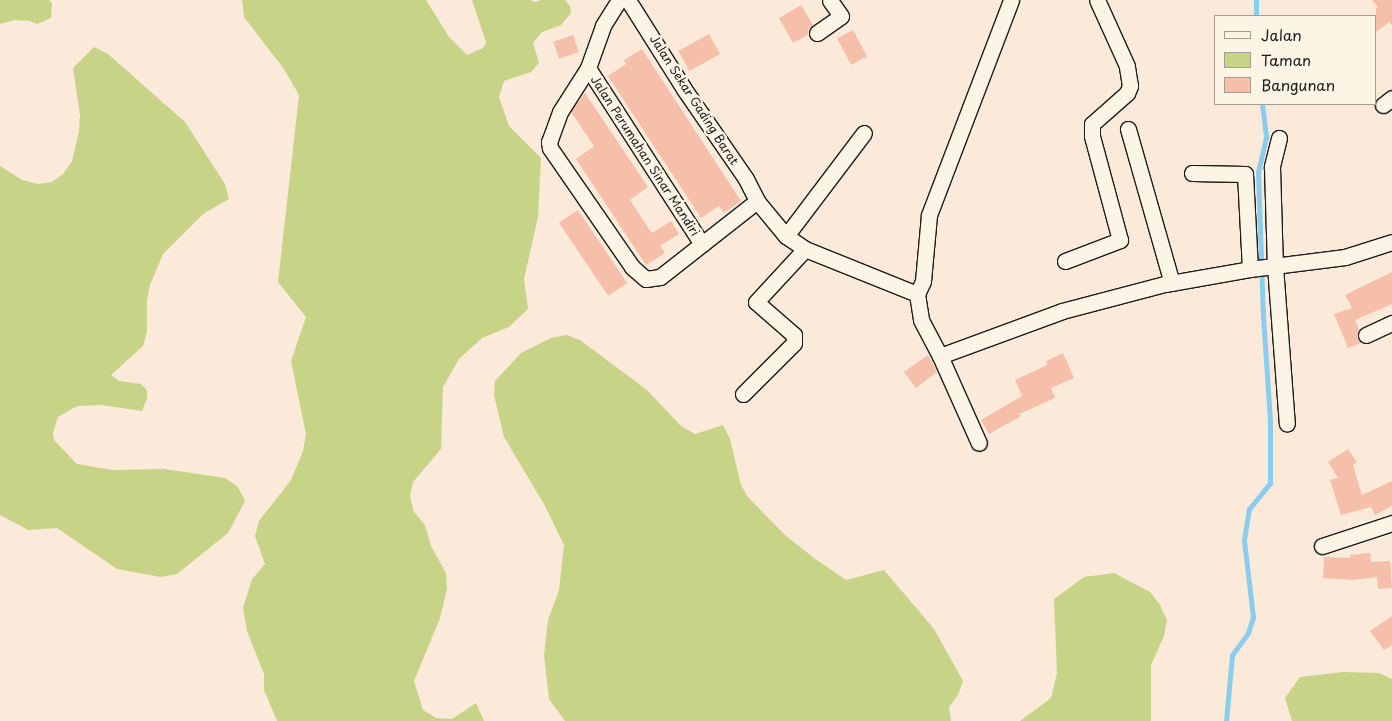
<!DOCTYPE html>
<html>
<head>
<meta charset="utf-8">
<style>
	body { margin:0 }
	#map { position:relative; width:1392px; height:721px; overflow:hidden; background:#fbead9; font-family:"Playpen Sans",sans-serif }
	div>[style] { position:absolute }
	.green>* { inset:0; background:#c7d488 }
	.stream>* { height:5px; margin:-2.5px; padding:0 2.5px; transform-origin:2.5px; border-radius:2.5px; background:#8acdec }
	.building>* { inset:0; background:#f6bfaa; transform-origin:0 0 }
	.roads { filter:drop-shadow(1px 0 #1c1c1c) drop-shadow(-1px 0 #1c1c1c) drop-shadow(0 1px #1c1c1c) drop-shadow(0 -1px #1c1c1c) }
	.street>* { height:15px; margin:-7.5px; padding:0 7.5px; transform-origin:7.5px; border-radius:7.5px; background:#fcf5e5 }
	span { translate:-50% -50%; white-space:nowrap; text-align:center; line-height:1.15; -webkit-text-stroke:5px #fcf5e5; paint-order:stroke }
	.street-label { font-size:12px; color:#1c1c1c }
	.legend { position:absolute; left:1214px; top:15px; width:162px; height:90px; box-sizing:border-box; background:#fcf5e5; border:1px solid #a29e95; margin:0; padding:6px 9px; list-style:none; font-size:15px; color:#1c1c1c }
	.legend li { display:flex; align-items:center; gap:10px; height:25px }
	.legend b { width:25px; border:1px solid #a29e95 }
</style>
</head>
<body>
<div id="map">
	<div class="green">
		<i style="clip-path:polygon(0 0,49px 0,52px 3px,51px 18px,37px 24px,30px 21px,14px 20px,0 24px)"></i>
		<i style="clip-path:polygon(242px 0,426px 0,449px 37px,467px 55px,483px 48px,486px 42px,472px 0,530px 0,535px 2px,541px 0,565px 0,570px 6px,571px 13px,561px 25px,542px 32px,533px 43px,539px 63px,531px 72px,504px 81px,499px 97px,509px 126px,541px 158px,538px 217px,524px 279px,528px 309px,509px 327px,482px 338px,459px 359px,443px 387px,441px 449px,413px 482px,410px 496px,414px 512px,425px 525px,431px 546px,446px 573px,447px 589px,440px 618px,414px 681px,423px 710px,436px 718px,452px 719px,476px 703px,484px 721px,277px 721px,264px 690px,264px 674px,247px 631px,243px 608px,252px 579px,265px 564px,255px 536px,259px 521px,291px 480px,303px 451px,306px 434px,291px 361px,306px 317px,278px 282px,299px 95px,284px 69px,244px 17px)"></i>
		<i style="clip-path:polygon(94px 47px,108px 54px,185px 122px,225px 184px,229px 199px,203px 214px,163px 254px,150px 285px,147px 300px,147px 332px,143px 346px,111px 375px,119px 381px,141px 384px,147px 390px,147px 398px,142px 411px,101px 405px,77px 406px,58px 417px,53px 433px,54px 440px,77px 464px,113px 470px,164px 469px,225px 478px,238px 487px,245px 501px,228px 533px,177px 574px,161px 577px,117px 569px,57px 528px,28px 530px,0 515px,0 166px,22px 180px,38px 184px,52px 182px,63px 174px,72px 161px,79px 131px,80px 115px,73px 68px)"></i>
		<i style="clip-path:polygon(566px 335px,580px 340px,647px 390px,681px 426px,695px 434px,723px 425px,730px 439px,741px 485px,748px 497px,785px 535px,814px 558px,846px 580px,884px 570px,934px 629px,963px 681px,958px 695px,949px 707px,951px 721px,565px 721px,549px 699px,544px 655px,548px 620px,559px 590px,564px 545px,544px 504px,504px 437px,494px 395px,495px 381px,521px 353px,551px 338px)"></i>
		<i style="clip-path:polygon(1114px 573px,1150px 592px,1160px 605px,1167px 620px,1164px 636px,1151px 665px,1151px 721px,1020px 721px,1051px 698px,1057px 673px,1054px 599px,1084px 577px)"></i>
		<i style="clip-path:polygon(1343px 672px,1379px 673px,1392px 679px,1392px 721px,1292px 721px,1285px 698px,1300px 677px)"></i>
	</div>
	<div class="stream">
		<i style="left:1256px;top:0;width:16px;rotate:90deg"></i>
		<i style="left:1226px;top:721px;width:66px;rotate:-84.8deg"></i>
		<i style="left:1232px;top:655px;width:27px;rotate:-54deg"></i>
		<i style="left:1248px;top:633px;width:17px;rotate:-73deg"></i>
		<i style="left:1253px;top:617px;width:78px;rotate:-96.7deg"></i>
		<i style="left:1244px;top:540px;width:31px;rotate:-81deg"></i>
		<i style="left:1249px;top:509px;width:33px;rotate:-51deg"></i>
		<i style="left:1270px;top:483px;width:62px;rotate:-90deg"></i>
		<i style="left:1270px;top:421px;width:105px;rotate:-93.8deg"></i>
		<i style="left:1263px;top:316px;width:144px;rotate:-92deg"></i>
		<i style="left:1258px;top:172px;width:37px;rotate:-77deg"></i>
		<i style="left:1266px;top:136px;width:32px;rotate:-97deg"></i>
	</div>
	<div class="building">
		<i style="clip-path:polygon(1372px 0,1392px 0,1392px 25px,1389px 22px,1376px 32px,1376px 9px,1378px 7px)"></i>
		<i style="clip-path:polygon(801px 5px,813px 25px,808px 30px,808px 35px,793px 43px,779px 18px)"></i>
		<i style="left:853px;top:30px;width:30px;height:18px;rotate:62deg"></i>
		<i style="left:709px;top:34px;width:23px;height:35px;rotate:61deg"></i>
		<i style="left:573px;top:35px;width:18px;height:21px;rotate:71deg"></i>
		<i style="clip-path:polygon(642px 49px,741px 201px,724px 213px,719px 206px,701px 218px,608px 76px,626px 64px,624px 60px)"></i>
		<i style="clip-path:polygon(585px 93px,648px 187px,630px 200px,649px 229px,652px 233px,671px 221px,679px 234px,660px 246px,665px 253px,646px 265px,576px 159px,594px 146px,571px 112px)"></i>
		<i style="left:578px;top:210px;width:88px;height:23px;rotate:56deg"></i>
		<i style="clip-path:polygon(1392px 272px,1392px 304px,1355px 320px,1359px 329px,1357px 338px,1361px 343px,1348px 348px,1334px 314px,1352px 308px,1345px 295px)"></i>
		<i style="clip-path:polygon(1063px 353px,1074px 378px,1051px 388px,1055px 398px,1019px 414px,1021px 416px,989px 434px,981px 420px,1022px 396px,1015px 380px,1047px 365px,1046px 361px)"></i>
		<i style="clip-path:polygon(928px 355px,937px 372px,916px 388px,904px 372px)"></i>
		<i style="clip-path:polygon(1348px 449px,1357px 462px,1353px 465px,1362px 495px,1392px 481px,1392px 506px,1375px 515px,1371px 507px,1341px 515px,1330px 480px,1338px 478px,1328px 462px)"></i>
		<i style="clip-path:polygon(1370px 553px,1371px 562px,1390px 561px,1392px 588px,1378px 589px,1377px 577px,1353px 580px,1323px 578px,1324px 557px,1350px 558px,1350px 555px)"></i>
		<i style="clip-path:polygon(1392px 616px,1392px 645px,1384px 650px,1370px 631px)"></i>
	</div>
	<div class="roads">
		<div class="street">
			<i style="left:619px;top:0;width:31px;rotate:122deg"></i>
			<i style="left:603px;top:26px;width:45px;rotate:109.7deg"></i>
			<i style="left:588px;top:68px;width:52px;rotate:122.5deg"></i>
			<i style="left:560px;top:112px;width:32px;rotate:110deg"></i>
			<i style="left:549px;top:142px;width:6px;rotate:81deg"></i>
			<i style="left:550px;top:148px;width:145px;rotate:55.4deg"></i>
			<i style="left:632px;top:267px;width:18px;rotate:41deg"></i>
			<i style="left:646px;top:279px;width:14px;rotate:-8deg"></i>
			<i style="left:660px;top:277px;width:123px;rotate:-38.1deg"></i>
			<i style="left:628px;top:0;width:105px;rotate:57.8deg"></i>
			<i style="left:684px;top:89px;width:109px;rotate:55.4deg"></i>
			<i style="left:746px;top:179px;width:25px;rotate:63deg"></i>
			<i style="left:757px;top:201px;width:45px;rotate:50.4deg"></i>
			<i style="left:786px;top:236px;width:23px;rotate:34deg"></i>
			<i style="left:805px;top:249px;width:121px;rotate:21.9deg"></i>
			<i style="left:917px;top:294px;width:14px;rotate:-65deg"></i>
			<i style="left:923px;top:281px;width:66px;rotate:-84.8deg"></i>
			<i style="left:929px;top:215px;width:230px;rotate:-69.1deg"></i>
			<i style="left:817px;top:33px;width:29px;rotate:-35deg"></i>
			<i style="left:841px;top:16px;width:19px;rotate:-125deg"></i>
			<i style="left:588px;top:68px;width:210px;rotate:57.1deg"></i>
			<i style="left:1383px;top:105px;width:11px;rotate:-38deg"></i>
			<i style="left:1128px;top:129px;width:160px;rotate:74.1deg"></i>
			<i style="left:1279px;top:138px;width:30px;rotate:104deg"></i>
			<i style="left:1272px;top:167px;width:99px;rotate:88.3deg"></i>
			<i style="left:1275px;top:266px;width:158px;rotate:85.7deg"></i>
			<i style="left:1192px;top:173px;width:53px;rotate:1.1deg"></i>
			<i style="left:1245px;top:174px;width:95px;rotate:87deg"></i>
			<i style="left:786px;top:236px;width:129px;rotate:-52.9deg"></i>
			<i style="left:1065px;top:261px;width:59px;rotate:-20.9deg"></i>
			<i style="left:1120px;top:240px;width:108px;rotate:-105.1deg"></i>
			<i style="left:1092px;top:136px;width:12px;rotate:-90deg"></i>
			<i style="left:1092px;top:124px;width:47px;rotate:-41.5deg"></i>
			<i style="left:1127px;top:93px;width:8px;rotate:-67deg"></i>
			<i style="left:1130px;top:86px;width:20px;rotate:-99deg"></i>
			<i style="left:1127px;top:66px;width:72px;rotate:-114.4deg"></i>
			<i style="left:917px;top:294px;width:26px;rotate:81deg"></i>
			<i style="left:921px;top:320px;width:41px;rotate:62.2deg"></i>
			<i style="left:940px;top:356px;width:130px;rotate:-20.2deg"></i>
			<i style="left:1062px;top:311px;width:106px;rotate:-14.7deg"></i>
			<i style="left:1165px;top:284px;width:86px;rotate:-10deg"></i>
			<i style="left:1250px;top:269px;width:96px;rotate:-7.2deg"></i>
			<i style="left:1345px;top:257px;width:49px;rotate:-17.7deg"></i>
			<i style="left:1366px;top:335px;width:29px;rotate:-25deg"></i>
			<i style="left:940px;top:356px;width:95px;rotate:65.9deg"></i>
			<i style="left:743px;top:394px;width:72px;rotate:-45deg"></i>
			<i style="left:794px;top:343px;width:8px;rotate:-90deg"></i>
			<i style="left:794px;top:335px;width:50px;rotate:-139deg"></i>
			<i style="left:756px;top:302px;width:72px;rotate:-47.2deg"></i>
			<i style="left:1322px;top:546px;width:74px;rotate:-18.2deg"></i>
		</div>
	</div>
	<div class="street-label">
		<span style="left:694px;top:100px;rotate:57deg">Jalan Sekar Gading Barat</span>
		<span style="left:645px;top:156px;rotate:57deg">Jalan Perumahan Sinar Mandiri</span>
	</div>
	<ul class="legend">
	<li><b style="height:6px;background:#fcf5e5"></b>Jalan</li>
	<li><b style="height:14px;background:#c7d488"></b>Taman</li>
	<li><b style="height:14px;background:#f6bfaa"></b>Bangunan</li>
	</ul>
</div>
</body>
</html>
